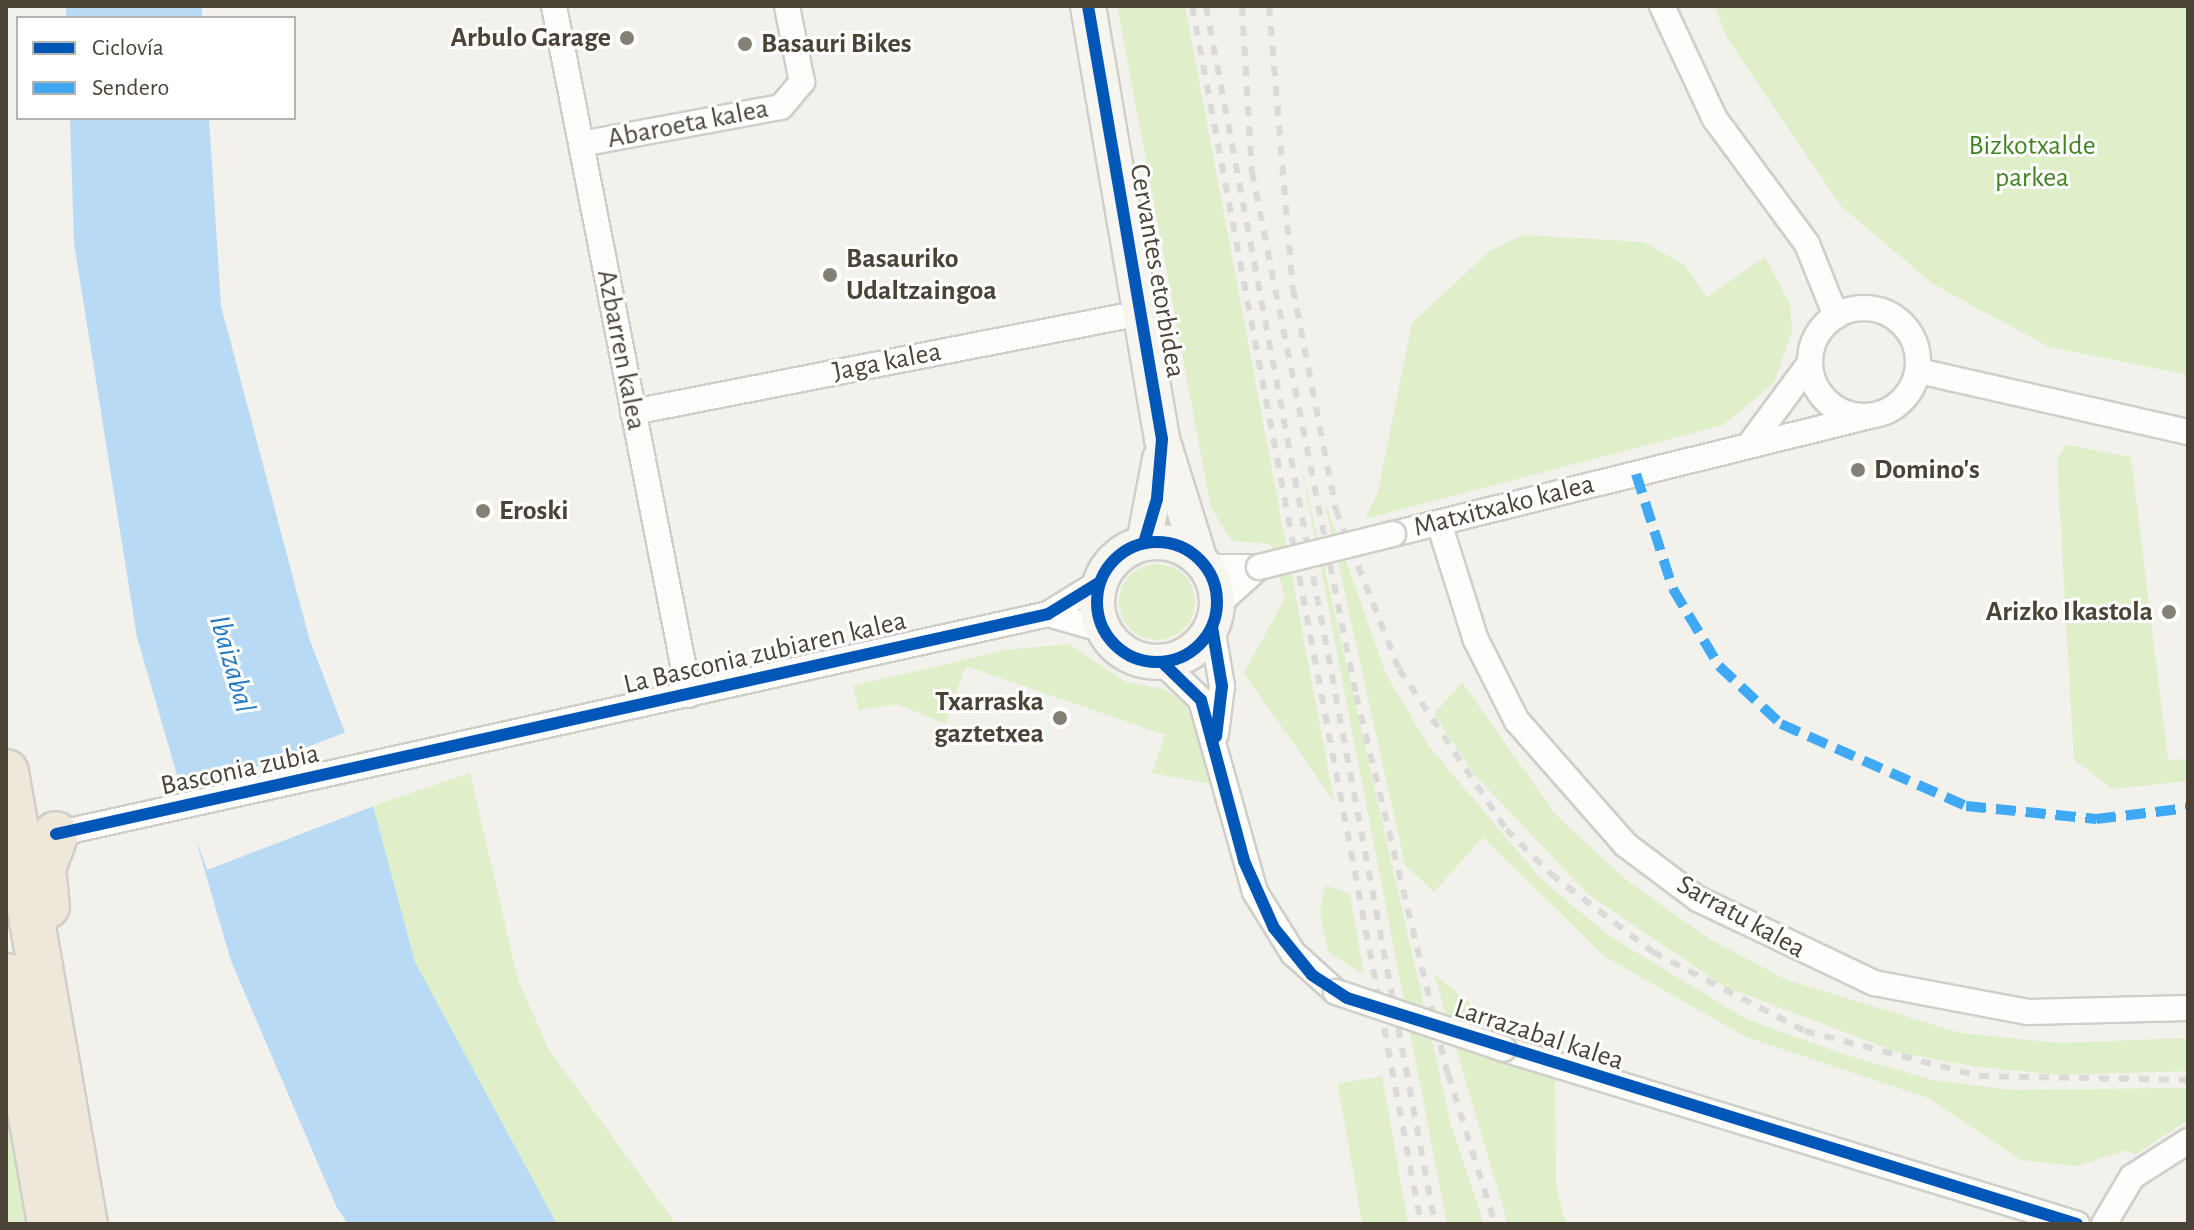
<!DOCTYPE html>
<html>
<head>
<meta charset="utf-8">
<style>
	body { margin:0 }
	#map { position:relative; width:2194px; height:1230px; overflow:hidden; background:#f2f1ec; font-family:"Alegreya Sans",sans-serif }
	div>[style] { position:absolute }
	.green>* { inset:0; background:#deefc9; transform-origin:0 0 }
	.round { border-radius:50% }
	.water>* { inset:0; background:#b8daf4; transform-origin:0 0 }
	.pier>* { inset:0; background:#f2f1ec; transform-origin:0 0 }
	.roads { filter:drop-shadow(2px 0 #d0cec9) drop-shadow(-2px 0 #d0cec9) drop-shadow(0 2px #d0cec9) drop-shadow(0 -2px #d0cec9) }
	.street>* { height:24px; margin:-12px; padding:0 12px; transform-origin:12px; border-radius:12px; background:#fdfdfc }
	.street>.ring { margin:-12px; padding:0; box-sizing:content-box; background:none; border:24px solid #fdfdfc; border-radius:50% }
	.secondary>* { height:34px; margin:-17px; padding:0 17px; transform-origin:17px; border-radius:17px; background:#f7f5ef }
	.secondary>.ring { margin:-17px; padding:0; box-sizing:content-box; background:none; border:34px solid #f7f5ef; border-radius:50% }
	.highway>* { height:44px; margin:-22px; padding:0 22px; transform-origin:22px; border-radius:22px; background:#ede8d9 }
	.rail>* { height:6px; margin-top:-3px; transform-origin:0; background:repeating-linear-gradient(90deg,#dadad9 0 10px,transparent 0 20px) }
	.bridges { filter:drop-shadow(2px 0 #d0cec9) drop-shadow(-2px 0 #d0cec9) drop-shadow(0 2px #d0cec9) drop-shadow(0 -2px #d0cec9) }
	.street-bridge>* { height:24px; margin:-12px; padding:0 12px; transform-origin:12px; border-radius:12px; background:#fdfdfc }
	.quiet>* { height:10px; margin-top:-5px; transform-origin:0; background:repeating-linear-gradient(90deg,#3fa9f5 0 20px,transparent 0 30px) }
	.cycleway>* { height:12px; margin:-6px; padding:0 6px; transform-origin:6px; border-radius:6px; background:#0057b8 }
	.cycleway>.ring { margin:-6px; padding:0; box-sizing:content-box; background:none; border:12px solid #0057b8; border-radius:50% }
	.dots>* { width:22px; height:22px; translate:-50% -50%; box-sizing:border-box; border:4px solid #fff; border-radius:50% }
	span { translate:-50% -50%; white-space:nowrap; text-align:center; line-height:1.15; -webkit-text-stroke:6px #fff; paint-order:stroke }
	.poi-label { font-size:28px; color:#4a4336; font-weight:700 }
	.right { translate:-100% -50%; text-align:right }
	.left { translate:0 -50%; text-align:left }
	.street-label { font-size:28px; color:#4a4336 }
	.park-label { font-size:28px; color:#428322 }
	.water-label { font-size:30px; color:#2378c2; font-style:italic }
	.frame { position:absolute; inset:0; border:8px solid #4a4336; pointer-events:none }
	.legend { position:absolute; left:16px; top:16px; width:280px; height:104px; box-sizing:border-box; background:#fff; border:2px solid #b7b4af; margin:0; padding:10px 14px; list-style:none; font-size:24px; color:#4a4336 }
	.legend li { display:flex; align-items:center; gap:16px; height:40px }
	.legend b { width:40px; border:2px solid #b7b4af }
</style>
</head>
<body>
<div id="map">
	<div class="green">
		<i style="clip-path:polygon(1117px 6px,1185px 6px,1334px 801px,1244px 673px,1285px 598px,1271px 544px,1232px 541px,1211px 508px)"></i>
		<i style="clip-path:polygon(1715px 6px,2188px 6px,2188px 375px,2049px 347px,1933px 284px,1841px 206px,1727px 38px)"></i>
		<i style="clip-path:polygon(1524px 235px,1643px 242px,1685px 265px,1707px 297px,1765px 257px,1790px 304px,1792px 331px,1774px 383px,1723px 425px,1365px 519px,1378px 492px,1412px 323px,1490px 251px)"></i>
		<i style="clip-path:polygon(2066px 445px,2131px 457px,2168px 760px,2188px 759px,2188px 781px,2113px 789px,2074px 760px,2057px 459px)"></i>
		<i style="clip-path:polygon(1300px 460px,1451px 1125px,1484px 1224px,1447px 1224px)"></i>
		<i style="clip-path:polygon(1324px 499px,1386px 674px,1428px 745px,1541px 879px,1608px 935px,1746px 1019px,1846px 1055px,1933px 1080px,2012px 1090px,2188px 1088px,2188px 1120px,2135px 1155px,2127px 1150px,2077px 1166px,2021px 1160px,1928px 1098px,1746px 1037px,1604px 956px,1483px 837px,1434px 892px,1405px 865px)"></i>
		<i class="round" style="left:1119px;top:564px;width:76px;height:76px"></i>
		<i style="clip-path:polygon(1069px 644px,1126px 682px,1164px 689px,1183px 703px,1241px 790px,1152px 773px,1165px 735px,966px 666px,945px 724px,897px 704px,859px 710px,853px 686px,1006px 650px)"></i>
		<i style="clip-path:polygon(1462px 682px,1555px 814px,1626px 880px,1711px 940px,1787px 980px,1961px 1033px,2058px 1043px,2188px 1038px,2188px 1071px,2062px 1075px,1978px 1067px,1897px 1052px,1725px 987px,1588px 894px,1473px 773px,1434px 714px)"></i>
		<i style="clip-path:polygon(470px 773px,518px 980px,549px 1050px,676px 1224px,557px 1224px,415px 962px,373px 806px)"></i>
		<i style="clip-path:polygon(1325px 885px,1350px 894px,1364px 975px,1328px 952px,1320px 913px)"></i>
		<i style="clip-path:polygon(1434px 974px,1555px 1072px,1556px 1185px,1566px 1224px,1508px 1224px)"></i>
		<i style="left:1382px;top:1076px;width:150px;height:45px;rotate:80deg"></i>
		<i style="clip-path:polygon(6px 1084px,29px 1224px,6px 1224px)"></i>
	</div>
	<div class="water">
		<i style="left:66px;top:6px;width:136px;height:12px"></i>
		<i style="clip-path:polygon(70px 118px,209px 118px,221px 306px,309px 638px,373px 806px,415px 962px,557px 1224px,348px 1224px,337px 1208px,231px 961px,137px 637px,74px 243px)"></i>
	</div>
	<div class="pier">
		<i style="left:349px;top:731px;width:79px;height:182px;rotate:69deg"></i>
	</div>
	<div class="roads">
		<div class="street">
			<i style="left:554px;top:6px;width:702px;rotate:78.91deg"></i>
			<i style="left:1662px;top:6px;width:125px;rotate:64.9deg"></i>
			<i style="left:1715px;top:119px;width:155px;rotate:53.6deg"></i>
			<i style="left:1807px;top:244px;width:78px;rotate:68.1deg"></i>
			<i style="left:581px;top:144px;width:203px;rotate:-10.5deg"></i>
			<i style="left:781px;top:107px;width:33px;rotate:-50deg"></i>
			<i style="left:802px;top:82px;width:77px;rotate:-101.2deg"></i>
			<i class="ring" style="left:1810px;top:308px;width:84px;height:84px"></i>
			<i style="left:1919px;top:371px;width:276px;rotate:12.8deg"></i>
			<i style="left:633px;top:412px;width:518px;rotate:-11.03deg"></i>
			<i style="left:1750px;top:444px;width:101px;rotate:-53.5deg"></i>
			<i style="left:1439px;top:523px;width:123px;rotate:72.5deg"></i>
			<i style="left:1476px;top:640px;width:91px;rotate:63.2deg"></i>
			<i style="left:1517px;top:721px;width:165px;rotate:48.7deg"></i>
			<i style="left:1626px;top:845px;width:90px;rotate:36.9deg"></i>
			<i style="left:1698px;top:899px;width:195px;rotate:25.5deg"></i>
			<i style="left:1874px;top:983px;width:157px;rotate:10.7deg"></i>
			<i style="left:2028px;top:1012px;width:160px;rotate:-1.4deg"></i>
			<i style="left:1393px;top:534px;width:490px;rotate:-13.9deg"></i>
			<i style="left:1207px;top:567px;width:52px"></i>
			<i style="left:1218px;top:604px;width:55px;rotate:-42.1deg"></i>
			<i style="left:1048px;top:614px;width:58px;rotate:15.9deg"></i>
			<i style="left:1212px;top:627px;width:60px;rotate:80.4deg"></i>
			<i style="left:1222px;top:686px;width:48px;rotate:97.1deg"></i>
			<i style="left:1163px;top:663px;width:53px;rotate:44.2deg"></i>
			<i style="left:1201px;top:700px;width:199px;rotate:74.3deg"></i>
			<i style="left:1255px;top:892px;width:72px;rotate:58.1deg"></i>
			<i style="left:1293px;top:953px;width:58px;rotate:42.2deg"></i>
			<i style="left:56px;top:834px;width:1016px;rotate:-12.5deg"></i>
			<i style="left:1048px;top:614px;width:61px;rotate:-31.6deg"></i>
			<i style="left:1504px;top:1049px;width:599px;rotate:16.98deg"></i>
			<i style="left:2104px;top:1224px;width:55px;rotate:-59.2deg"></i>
			<i style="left:2132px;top:1177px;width:67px;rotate:-32.7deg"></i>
		</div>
		<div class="secondary">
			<i style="left:1088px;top:6px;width:439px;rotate:80.3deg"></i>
			<i style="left:1162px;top:439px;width:125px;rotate:72.7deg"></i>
			<i class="ring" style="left:1097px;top:542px;width:86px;height:86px"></i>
			<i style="left:1144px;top:543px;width:86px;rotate:-79.2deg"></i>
		</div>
		<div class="highway">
			<i style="left:6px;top:772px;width:459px;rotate:80.1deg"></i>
			<i style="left:47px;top:906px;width:37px;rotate:-96deg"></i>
			<i style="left:43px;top:869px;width:37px;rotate:-70deg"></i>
			<i style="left:6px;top:976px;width:252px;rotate:79.9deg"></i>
		</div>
	</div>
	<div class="rail">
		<i style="left:1192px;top:6px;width:1239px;rotate:79.35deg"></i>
		<i style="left:1206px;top:6px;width:1239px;rotate:79.35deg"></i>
		<i style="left:1242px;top:6px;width:166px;rotate:86.6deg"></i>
		<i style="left:1252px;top:172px;width:533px;rotate:78.75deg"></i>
		<i style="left:1356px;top:695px;width:390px;rotate:76.4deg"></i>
		<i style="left:1448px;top:1074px;width:157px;rotate:72.6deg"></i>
		<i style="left:1269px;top:6px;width:284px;rotate:85.2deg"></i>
		<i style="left:1293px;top:289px;width:225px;rotate:79deg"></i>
		<i style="left:1336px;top:510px;width:171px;rotate:68.4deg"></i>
		<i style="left:1399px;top:669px;width:192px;rotate:56.2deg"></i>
		<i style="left:1506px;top:829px;width:64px;rotate:45deg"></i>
		<i style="left:1551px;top:874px;width:128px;rotate:37.4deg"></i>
		<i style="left:1653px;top:952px;width:171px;rotate:27.5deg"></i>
		<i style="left:1805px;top:1031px;width:180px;rotate:14.5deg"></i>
		<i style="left:1979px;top:1076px;width:209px;rotate:1.1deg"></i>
	</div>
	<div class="bridges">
		<div class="street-bridge">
			<i style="left:1259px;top:567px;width:138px;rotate:-13.8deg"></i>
			<i style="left:1336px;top:992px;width:177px;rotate:18.7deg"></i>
		</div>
	</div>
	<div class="quiet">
		<i style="left:1636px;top:474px;width:121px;rotate:72.2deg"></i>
		<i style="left:1673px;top:589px;width:90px;rotate:59.1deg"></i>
		<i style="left:1719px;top:666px;width:85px;rotate:43.1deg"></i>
		<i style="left:1781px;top:724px;width:202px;rotate:23.9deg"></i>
		<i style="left:1966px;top:806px;width:131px;rotate:5.7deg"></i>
		<i style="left:2096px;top:819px;width:93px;rotate:-6.8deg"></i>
	</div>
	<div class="cycleway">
		<i style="left:1088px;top:6px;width:439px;rotate:80.3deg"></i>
		<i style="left:1162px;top:439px;width:60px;rotate:94.8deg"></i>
		<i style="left:1157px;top:499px;width:46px;rotate:106.5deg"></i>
		<i class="ring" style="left:1097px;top:542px;width:108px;height:108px"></i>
		<i style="left:1212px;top:627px;width:60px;rotate:80.4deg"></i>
		<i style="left:1222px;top:686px;width:51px;rotate:96.7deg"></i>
		<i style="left:1163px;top:663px;width:53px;rotate:44.2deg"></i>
		<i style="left:1201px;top:700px;width:167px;rotate:75deg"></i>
		<i style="left:1244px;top:861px;width:73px;rotate:65.9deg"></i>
		<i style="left:1274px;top:928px;width:60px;rotate:51deg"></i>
		<i style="left:1312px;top:975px;width:42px;rotate:33.3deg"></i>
		<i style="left:1347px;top:998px;width:764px;rotate:17.2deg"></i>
		<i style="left:56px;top:834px;width:1016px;rotate:-12.5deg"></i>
		<i style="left:1048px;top:614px;width:61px;rotate:-31.6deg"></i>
	</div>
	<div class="dots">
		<i style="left:627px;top:38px;background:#858076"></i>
		<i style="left:745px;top:44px;background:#858076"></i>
		<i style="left:830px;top:275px;background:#858076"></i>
		<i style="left:1858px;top:470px;background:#858076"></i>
		<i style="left:483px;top:511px;background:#858076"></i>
		<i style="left:2169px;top:612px;background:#858076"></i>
		<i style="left:1060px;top:718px;background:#858076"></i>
	</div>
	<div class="poi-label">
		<span class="right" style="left:611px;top:38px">Arbulo Garage</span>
		<span class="left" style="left:761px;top:44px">Basauri Bikes</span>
		<span class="left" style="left:846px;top:275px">Basauriko<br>Udaltzaingoa</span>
		<span class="left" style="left:1874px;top:470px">Domino's</span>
		<span class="left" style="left:499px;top:511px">Eroski</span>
		<span class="right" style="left:2153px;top:612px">Arizko Ikastola</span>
		<span class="right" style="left:1044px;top:718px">Txarraska<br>gaztetxea</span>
	</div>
	<div class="street-label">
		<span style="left:688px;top:124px;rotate:-11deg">Abaroeta kalea</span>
		<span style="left:1157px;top:271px;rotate:80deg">Cervantes etorbidea</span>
		<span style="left:621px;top:350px;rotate:79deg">Azbarren kalea</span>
		<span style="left:887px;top:362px;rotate:-11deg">Jaga kalea</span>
		<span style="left:1504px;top:506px;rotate:-14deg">Matxitxako kalea</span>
		<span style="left:765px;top:653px;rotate:-13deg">La Basconia zubiaren kalea</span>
		<span style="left:240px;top:770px;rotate:-12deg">Basconia zubia</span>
		<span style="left:1741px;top:917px;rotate:29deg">Sarratu kalea</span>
		<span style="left:1539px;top:1035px;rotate:18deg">Larrazabal kalea</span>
	</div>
	<div class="park-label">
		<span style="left:2032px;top:162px">Bizkotxalde<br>parkea</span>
	</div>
	<div class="water-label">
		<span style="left:232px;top:664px;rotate:74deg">Ibaizabal</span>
	</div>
	<div class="frame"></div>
	<ul class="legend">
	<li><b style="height:10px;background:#0057b8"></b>Ciclovía</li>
	<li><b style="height:10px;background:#3fa9f5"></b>Sendero</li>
	</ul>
</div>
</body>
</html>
